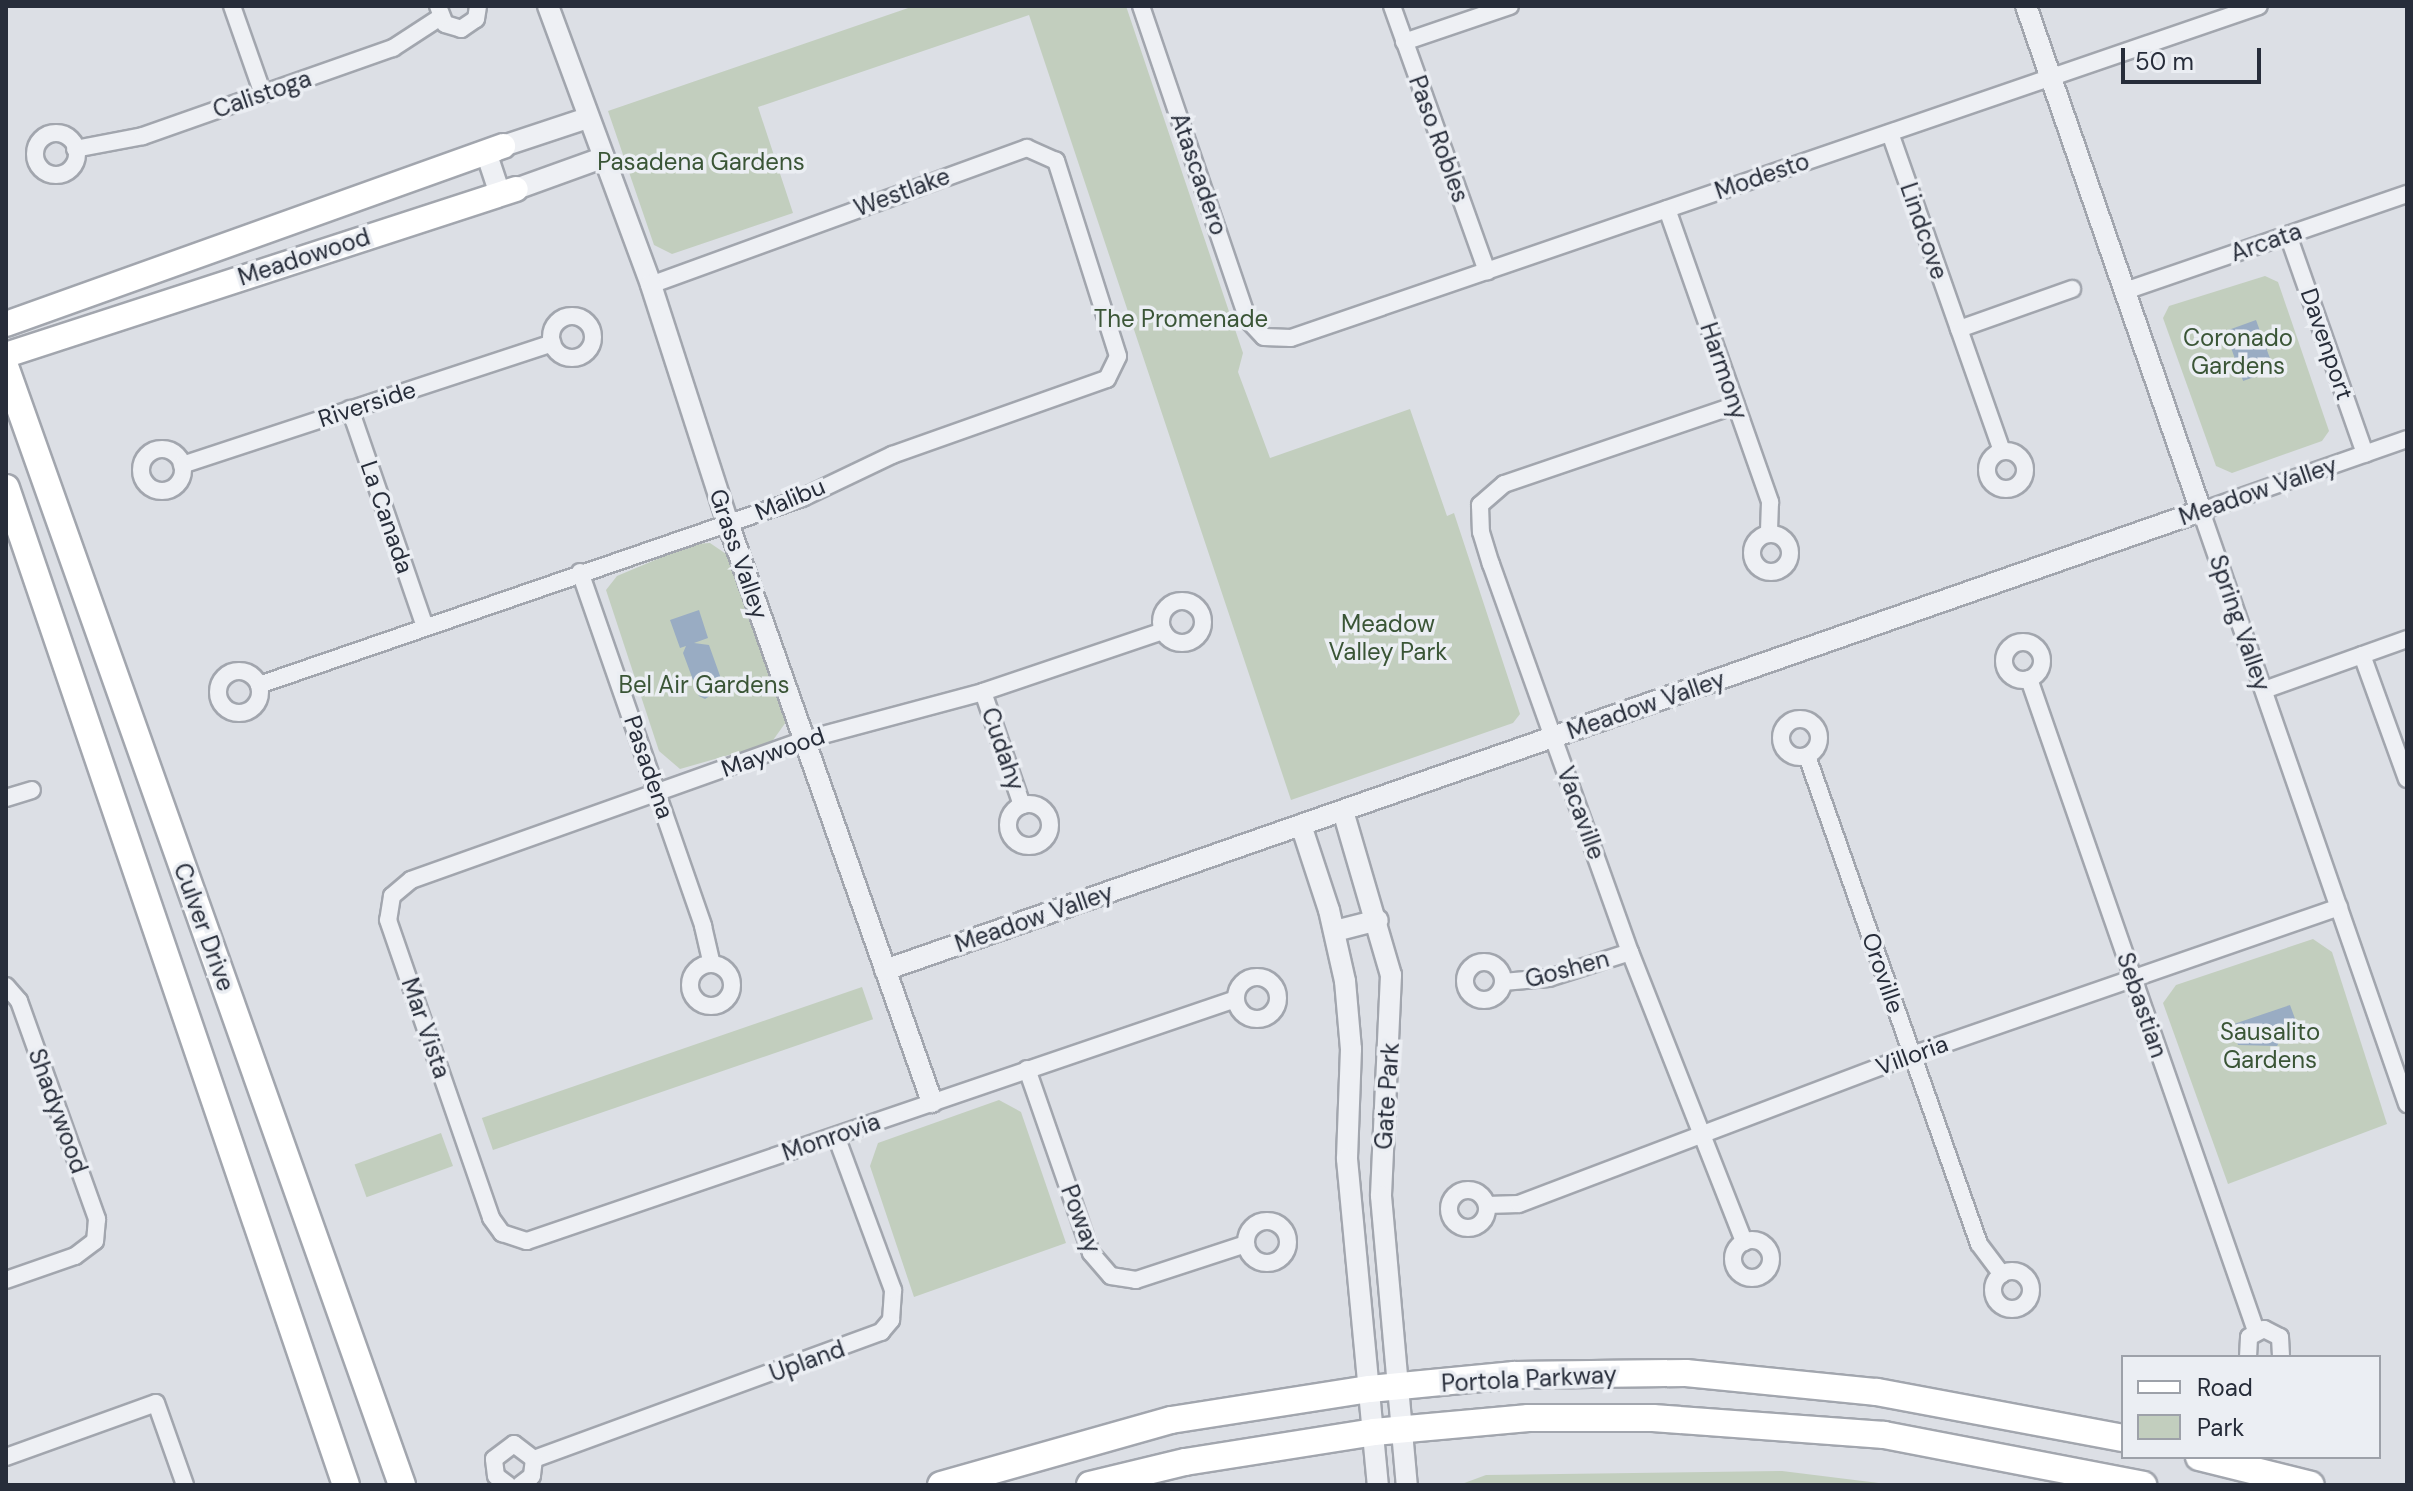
<!DOCTYPE html>
<html>
<head>
<meta charset="utf-8">
<style>
	body { margin:0 }
	#map { position:relative; width:2413px; height:1491px; overflow:hidden; background:#dcdfe5; font-family:"DM Sans",sans-serif }
	div>[style] { position:absolute }
	.green>* { inset:0; background:#c2cebe; transform-origin:0 0 }
	.water>* { inset:0; background:#99acc3; transform-origin:0 0 }
	.roads { filter:drop-shadow(2px 0 #a2a6ae) drop-shadow(-2px 0 #a2a6ae) drop-shadow(0 2px #a2a6ae) drop-shadow(0 -2px #a2a6ae) }
	.minor>* { height:16px; margin:-8px; padding:0 8px; transform-origin:8px; border-radius:8px; background:#eef0f4 }
	.minor>.ring { margin:-8px; padding:0; box-sizing:content-box; background:none; border:16px solid #eef0f4; border-radius:50% }
	.tertiary>* { height:20px; margin:-10px; padding:0 10px; transform-origin:10px; border-radius:10px; background:#eef0f4 }
	.secondary>* { height:24px; margin:-12px; padding:0 12px; transform-origin:12px; border-radius:12px; background:#fff }
	.primary>* { height:26px; margin:-13px; padding:0 13px; transform-origin:13px; border-radius:13px; background:#fff }
	span { translate:-50% -50%; white-space:nowrap; text-align:center; line-height:1.15; -webkit-text-stroke:7px #ebeef3; paint-order:stroke }
	.street-label { font-size:24px; color:#272d3a }
	.park-label { font-size:24px; color:#3a5536 }
	.frame { position:absolute; inset:0; border:8px solid #272d3a; pointer-events:none }
	.legend { position:absolute; left:2121px; top:1355px; width:260px; height:104px; box-sizing:border-box; background:#ebeef3; border:2px solid #9da1a9; margin:0; padding:10px 14px; list-style:none; font-size:24px; color:#272d3a }
	.legend li { display:flex; align-items:center; gap:16px; height:40px }
	.legend b { width:40px; border:2px solid #9da1a9 }
	.scale { position:absolute; left:2121px; top:48px; width:140px; height:36px; box-sizing:border-box; border:4px solid #272d3a; border-top:0; padding-left:10px; font-size:24px; line-height:28px; white-space:nowrap; color:#272d3a; -webkit-text-stroke:6px #ebeef3; paint-order:stroke }
</style>
</head>
<body>
<div id="map">
	<div class="green">
		<i style="clip-path:polygon(914px 6px,1126px 6px,1243px 353px,1238px 372px,1270px 458px,1410px 409px,1447px 516px,1454px 513px,1520px 714px,1513px 723px,1291px 800px,1029px 15px,758px 107px,793px 213px,672px 254px,654px 245px,608px 111px)"></i>
		<i style="clip-path:polygon(2265px 276px,2278px 282px,2329px 431px,2322px 441px,2232px 473px,2216px 466px,2163px 318px,2169px 306px)"></i>
		<i style="clip-path:polygon(710px 543px,732px 558px,786px 722px,771px 743px,680px 769px,659px 751px,606px 590px,617px 576px,693px 544px)"></i>
		<i style="clip-path:polygon(2313px 939px,2332px 952px,2387px 1124px,2228px 1184px,2163px 1003px,2176px 985px)"></i>
		<i style="left:862px;top:987px;width:34px;height:402px;rotate:71deg"></i>
		<i style="clip-path:polygon(999px 1100px,1021px 1112px,1066px 1243px,914px 1297px,870px 1166px,878px 1143px)"></i>
		<i style="left:441px;top:1133px;width:35px;height:92px;rotate:70deg"></i>
		<i style="clip-path:polygon(1782px 1471px,1895px 1485px,1459px 1485px,1486px 1475px)"></i>
	</div>
	<div class="water">
		<i style="left:2256px;top:320px;width:53px;height:33px;rotate:70deg"></i>
		<i style="clip-path:polygon(699px 610px,708px 638px,694px 643px,709px 645px,724px 687px,705px 699px,699px 696px,683px 653px,686px 646px,680px 648px,670px 620px)"></i>
		<i style="clip-path:polygon(2290px 1005px,2297px 1024px,2285px 1031px,2277px 1046px,2238px 1045px,2231px 1025px)"></i>
	</div>
	<div class="roads">
		<div class="minor">
			<i style="left:232px;top:6px;width:93px;rotate:70.6deg"></i>
			<i style="left:438px;top:6px;width:19px;rotate:69deg"></i>
			<i style="left:445px;top:24px;width:17px;rotate:17deg"></i>
			<i style="left:461px;top:29px;width:18px;rotate:-34deg"></i>
			<i style="left:476px;top:19px;width:13px;rotate:-81deg"></i>
			<i style="left:1141px;top:6px;width:332px;rotate:71.2deg"></i>
			<i style="left:1248px;top:320px;width:23px;rotate:47deg"></i>
			<i style="left:1264px;top:337px;width:27px;rotate:2deg"></i>
			<i style="left:1291px;top:338px;width:1023px;rotate:-18.93deg"></i>
			<i style="left:1392px;top:6px;width:282px;rotate:70.3deg"></i>
			<i style="left:1404px;top:42px;width:112px;rotate:-18.8deg"></i>
			<i style="left:1890px;top:133px;width:337px;rotate:70.6deg"></i>
			<i class="ring" style="left:35px;top:133px;width:26px;height:26px"></i>
			<i style="left:75px;top:149px;width:69px;rotate:-10.8deg"></i>
			<i style="left:143px;top:136px;width:265px;rotate:-19.4deg"></i>
			<i style="left:393px;top:48px;width:55px;rotate:-33.1deg"></i>
			<i style="left:1667px;top:209px;width:311px;rotate:70.6deg"></i>
			<i style="left:1770px;top:502px;width:32px;rotate:92deg"></i>
			<i style="left:2288px;top:235px;width:232px;rotate:70.6deg"></i>
			<i style="left:2125px;top:291px;width:298px;rotate:-19deg"></i>
			<i class="ring" style="left:551px;top:316px;width:26px;height:26px"></i>
			<i style="left:1959px;top:329px;width:120px;rotate:-19.5deg"></i>
			<i style="left:1736px;top:405px;width:245px;rotate:161.2deg"></i>
			<i style="left:1504px;top:484px;width:32px;rotate:139deg"></i>
			<i style="left:1480px;top:505px;width:27px;rotate:88deg"></i>
			<i style="left:1481px;top:532px;width:34px;rotate:73deg"></i>
			<i style="left:1491px;top:564px;width:412px;rotate:70.3deg"></i>
			<i style="left:1630px;top:952px;width:312px;rotate:68.5deg"></i>
			<i style="left:350px;top:409px;width:227px;rotate:71deg"></i>
			<i style="left:2407px;top:439px;width:218px;rotate:160.7deg"></i>
			<i style="left:2201px;top:511px;width:628px;rotate:70.84deg"></i>
			<i class="ring" style="left:141px;top:449px;width:26px;height:26px"></i>
			<i class="ring" style="left:1987px;top:451px;width:22px;height:22px"></i>
			<i style="left:182px;top:465px;width:390px;rotate:-18.2deg"></i>
			<i class="ring" style="left:1752px;top:534px;width:22px;height:22px"></i>
			<i style="left:580px;top:572px;width:375px;rotate:70.8deg"></i>
			<i style="left:703px;top:926px;width:39px;rotate:77deg"></i>
			<i class="ring" style="left:1161px;top:601px;width:26px;height:26px"></i>
			<i style="left:1163px;top:631px;width:190px;rotate:161.3deg"></i>
			<i style="left:983px;top:692px;width:185px;rotate:165deg"></i>
			<i style="left:804px;top:740px;width:417px;rotate:160.4deg"></i>
			<i style="left:411px;top:880px;width:25px;rotate:140deg"></i>
			<i style="left:392px;top:896px;width:24px;rotate:99deg"></i>
			<i style="left:388px;top:920px;width:315px;rotate:70.9deg"></i>
			<i style="left:491px;top:1218px;width:19px;rotate:54deg"></i>
			<i style="left:502px;top:1233px;width:26px;rotate:18deg"></i>
			<i style="left:527px;top:1241px;width:749px;rotate:-18.85deg"></i>
			<i class="ring" style="left:2004px;top:642px;width:22px;height:22px"></i>
			<i style="left:2362px;top:655px;width:132px;rotate:70.1deg"></i>
			<i class="ring" style="left:218px;top:671px;width:26px;height:26px"></i>
			<i style="left:2029px;top:679px;width:690px;rotate:70.8deg"></i>
			<i style="left:259px;top:685px;width:574px;rotate:-19deg"></i>
			<i style="left:802px;top:498px;width:100px;rotate:-25.5deg"></i>
			<i style="left:892px;top:455px;width:228px;rotate:-19.5deg"></i>
			<i style="left:1107px;top:379px;width:25px;rotate:-64deg"></i>
			<i style="left:1118px;top:356px;width:205px;rotate:-107.6deg"></i>
			<i style="left:1056px;top:161px;width:32px;rotate:-156deg"></i>
			<i style="left:1027px;top:148px;width:400px;rotate:160deg"></i>
			<i style="left:2264px;top:690px;width:152px;rotate:-19.6deg"></i>
			<i style="left:983px;top:692px;width:120px;rotate:71deg"></i>
			<i class="ring" style="left:1781px;top:719px;width:22px;height:22px"></i>
			<i style="left:1807px;top:756px;width:517px;rotate:70.58deg"></i>
			<i style="left:1979px;top:1244px;width:38px;rotate:53deg"></i>
			<i style="left:6px;top:798px;width:27px;rotate:-17deg"></i>
			<i class="ring" style="left:1008px;top:804px;width:26px;height:26px"></i>
			<i class="ring" style="left:1465px;top:962px;width:22px;height:22px"></i>
			<i class="ring" style="left:690px;top:964px;width:26px;height:26px"></i>
			<i class="ring" style="left:1236px;top:977px;width:26px;height:26px"></i>
			<i style="left:1503px;top:982px;width:46px;rotate:-5deg"></i>
			<i style="left:1549px;top:978px;width:85px;rotate:-17.8deg"></i>
			<i style="left:6px;top:986px;width:20px;rotate:49deg"></i>
			<i style="left:19px;top:1001px;width:232px;rotate:70.3deg"></i>
			<i style="left:97px;top:1219px;width:22px;rotate:95deg"></i>
			<i style="left:95px;top:1241px;width:25px;rotate:143deg"></i>
			<i style="left:75px;top:1256px;width:73px;rotate:160.8deg"></i>
			<i style="left:1027px;top:1069px;width:195px;rotate:70.8deg"></i>
			<i style="left:1091px;top:1253px;width:30px;rotate:49deg"></i>
			<i style="left:1111px;top:1276px;width:25px;rotate:9deg"></i>
			<i style="left:1136px;top:1280px;width:116px;rotate:-18.1deg"></i>
			<i class="ring" style="left:1449px;top:1190px;width:22px;height:22px"></i>
			<i style="left:1487px;top:1205px;width:32px;rotate:-2deg"></i>
			<i style="left:1519px;top:1204px;width:420px;rotate:-20.8deg"></i>
			<i style="left:1912px;top:1055px;width:452px;rotate:-19.1deg"></i>
			<i class="ring" style="left:1246px;top:1221px;width:26px;height:26px"></i>
			<i class="ring" style="left:1733px;top:1240px;width:22px;height:22px"></i>
			<i class="ring" style="left:1993px;top:1271px;width:22px;height:22px"></i>
			<i style="left:2248px;top:1357px;width:20px;rotate:-87deg"></i>
			<i style="left:2249px;top:1337px;width:17px;rotate:-28deg"></i>
			<i style="left:2264px;top:1329px;width:18px;rotate:27deg"></i>
			<i style="left:2280px;top:1337px;width:20px;rotate:87deg"></i>
			<i style="left:6px;top:1457px;width:159px;rotate:-19.8deg"></i>
			<i style="left:156px;top:1403px;width:87px;rotate:70.5deg"></i>
			<i style="left:534px;top:1459px;width:370px;rotate:-20.1deg"></i>
			<i style="left:881px;top:1332px;width:16px;rotate:-50deg"></i>
			<i style="left:891px;top:1320px;width:30px;rotate:-86deg"></i>
			<i style="left:893px;top:1290px;width:164px;rotate:-110.3deg"></i>
			<i style="left:508px;top:1485px;width:15px;rotate:-143deg"></i>
			<i style="left:496px;top:1476px;width:17px;rotate:-97deg"></i>
			<i style="left:494px;top:1459px;width:25px;rotate:-37deg"></i>
			<i style="left:514px;top:1444px;width:25px;rotate:37deg"></i>
			<i style="left:534px;top:1459px;width:17px;rotate:97deg"></i>
			<i style="left:532px;top:1476px;width:15px;rotate:143deg"></i>
		</div>
		<div class="tertiary">
			<i style="left:548px;top:6px;width:297px;rotate:69.7deg"></i>
			<i style="left:651px;top:285px;width:250px;rotate:72.1deg"></i>
			<i style="left:728px;top:523px;width:614px;rotate:70.59deg"></i>
			<i style="left:503px;top:146px;width:89px;rotate:-18.4deg"></i>
			<i style="left:486px;top:152px;width:44px;rotate:71.6deg"></i>
			<i style="left:516px;top:189px;width:91px;rotate:-19.8deg"></i>
			<i style="left:1343px;top:811px;width:171px;rotate:73.7deg"></i>
			<i style="left:1391px;top:975px;width:221px;rotate:92.6deg"></i>
			<i style="left:1381px;top:1196px;width:290px;rotate:84.9deg"></i>
			<i style="left:1301px;top:825px;width:89px;rotate:71.8deg"></i>
			<i style="left:1329px;top:910px;width:73px;rotate:77.3deg"></i>
			<i style="left:1345px;top:981px;width:68px;rotate:85deg"></i>
			<i style="left:1351px;top:1049px;width:110px;rotate:92.1deg"></i>
			<i style="left:1347px;top:1159px;width:327px;rotate:84.6deg"></i>
			<i style="left:1335px;top:931px;width:44px;rotate:-14.3deg"></i>
			<i style="left:885px;top:970px;width:1394px;rotate:-19.23deg"></i>
			<i style="left:2201px;top:511px;width:534px;rotate:-109.11deg"></i>
		</div>
		<div class="secondary">
			<i style="left:6px;top:324px;width:528px;rotate:-19.7deg"></i>
			<i style="left:6px;top:355px;width:536px;rotate:-18.03deg"></i>
		</div>
		<div class="primary">
			<i style="left:6px;top:369px;width:1184px;rotate:70.46deg"></i>
			<i style="left:6px;top:488px;width:1053px;rotate:71.17deg"></i>
			<i style="left:2199px;top:1457px;width:115px;rotate:14deg"></i>
			<i style="left:941px;top:1485px;width:239px;rotate:-15.8deg"></i>
			<i style="left:1171px;top:1420px;width:201px;rotate:-8.9deg"></i>
			<i style="left:1370px;top:1389px;width:145px;rotate:-5.6deg"></i>
			<i style="left:1514px;top:1375px;width:172px;rotate:-0.7deg"></i>
			<i style="left:1686px;top:1373px;width:192px;rotate:5.7deg"></i>
			<i style="left:1877px;top:1392px;width:250px;rotate:10.6deg"></i>
			<i style="left:1090px;top:1485px;width:98px;rotate:-13.6deg"></i>
			<i style="left:1185px;top:1462px;width:191px;rotate:-9deg"></i>
			<i style="left:1374px;top:1432px;width:155px;rotate:-5.2deg"></i>
			<i style="left:1528px;top:1418px;width:125px"></i>
			<i style="left:1653px;top:1418px;width:232px;rotate:4.2deg"></i>
			<i style="left:1884px;top:1435px;width:264px;rotate:10.9deg"></i>
		</div>
	</div>
	<div class="street-label">
		<span style="left:262px;top:94px;rotate:-19deg">Calistoga</span>
		<span style="left:1439px;top:139px;rotate:70deg">Paso Robles</span>
		<span style="left:1199px;top:174px;rotate:71deg">Atascadero</span>
		<span style="left:1762px;top:176px;rotate:-19deg">Modesto</span>
		<span style="left:902px;top:192px;rotate:-20deg">Westlake</span>
		<span style="left:1924px;top:231px;rotate:71deg">Lindcove</span>
		<span style="left:2266px;top:242px;rotate:-19deg">Arcata</span>
		<span style="left:304px;top:257px;rotate:-18deg">Meadowood</span>
		<span style="left:2327px;top:344px;rotate:71deg">Davenport</span>
		<span style="left:1724px;top:371px;rotate:71deg">Harmony</span>
		<span style="left:367px;top:404px;rotate:-18deg">Riverside</span>
		<span style="left:2258px;top:491px;rotate:-19deg">Meadow Valley</span>
		<span style="left:790px;top:499px;rotate:-23deg">Malibu</span>
		<span style="left:387px;top:517px;rotate:71deg">La Canada</span>
		<span style="left:739px;top:554px;rotate:71deg">Grass Valley</span>
		<span style="left:2240px;top:623px;rotate:71deg">Spring Valley</span>
		<span style="left:1646px;top:705px;rotate:-19deg">Meadow Valley</span>
		<span style="left:1003px;top:749px;rotate:71deg">Cudahy</span>
		<span style="left:773px;top:752px;rotate:-19deg">Maywood</span>
		<span style="left:649px;top:767px;rotate:71deg">Pasadena</span>
		<span style="left:1581px;top:813px;rotate:70deg">Vacaville</span>
		<span style="left:1034px;top:918px;rotate:-19deg">Meadow Valley</span>
		<span style="left:204px;top:927px;rotate:70deg">Culver Drive</span>
		<span style="left:1567px;top:969px;rotate:-15deg">Goshen</span>
		<span style="left:1883px;top:973px;rotate:71deg">Oroville</span>
		<span style="left:2142px;top:1005px;rotate:71deg">Sebastian</span>
		<span style="left:426px;top:1028px;rotate:71deg">Mar Vista</span>
		<span style="left:1912px;top:1055px;rotate:-20deg">Villoria</span>
		<span style="left:1387px;top:1096px;rotate:-86deg">Gate Park</span>
		<span style="left:58px;top:1111px;rotate:70deg">Shadywood</span>
		<span style="left:831px;top:1137px;rotate:-19deg">Monrovia</span>
		<span style="left:1081px;top:1219px;rotate:69deg">Poway</span>
		<span style="left:807px;top:1361px;rotate:-20deg">Upland</span>
		<span style="left:1529px;top:1379px;rotate:-3deg">Portola Parkway</span>
	</div>
	<div class="park-label">
		<span style="left:701px;top:162px">Pasadena Gardens</span>
		<span style="left:1181px;top:319px">The Promenade</span>
		<span style="left:2238px;top:352px">Coronado<br>Gardens</span>
		<span style="left:1388px;top:638px">Meadow<br>Valley Park</span>
		<span style="left:704px;top:685px">Bel Air Gardens</span>
		<span style="left:2270px;top:1046px">Sausalito<br>Gardens</span>
	</div>
	<div class="frame"></div>
	<ul class="legend">
	<li><b style="height:10px;background:#fff"></b>Road</li>
	<li><b style="height:22px;background:#c2cebe"></b>Park</li>
	</ul>
	<div class="scale">50 m</div>
</div>
</body>
</html>
